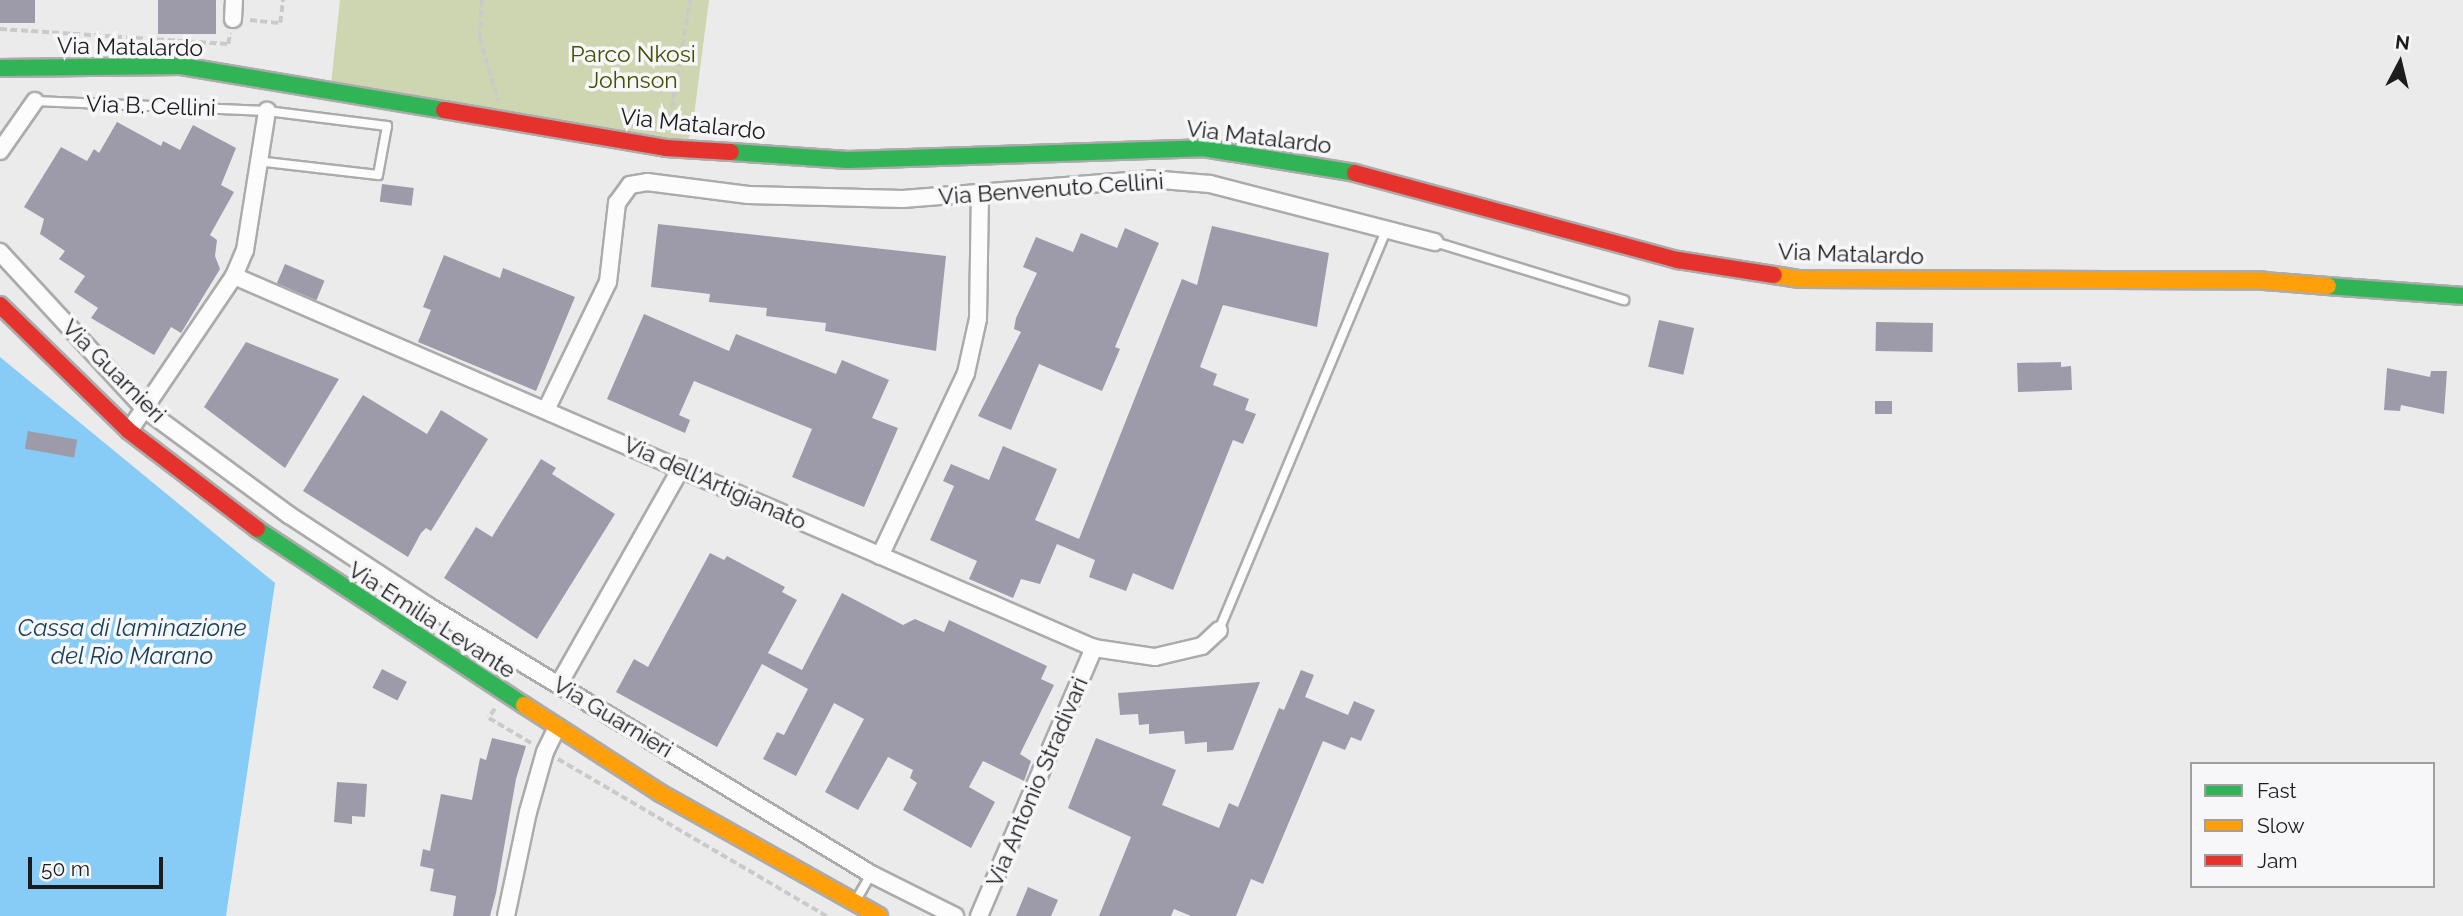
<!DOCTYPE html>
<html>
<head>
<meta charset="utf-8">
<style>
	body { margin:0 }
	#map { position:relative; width:2463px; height:916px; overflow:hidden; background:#ebebeb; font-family:Raleway,sans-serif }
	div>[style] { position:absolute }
	.green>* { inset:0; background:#ced6b1 }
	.water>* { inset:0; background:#86ccf6 }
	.building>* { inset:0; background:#9d9baa; transform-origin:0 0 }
	.path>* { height:3.5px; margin-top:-1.75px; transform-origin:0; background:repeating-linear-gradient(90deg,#cacaca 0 7px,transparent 0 10.5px) }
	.roads { filter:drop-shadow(2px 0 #ababab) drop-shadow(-2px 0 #ababab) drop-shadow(0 2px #ababab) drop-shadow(0 -2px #ababab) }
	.lane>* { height:8px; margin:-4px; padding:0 4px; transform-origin:4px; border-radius:4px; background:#fcfcfc }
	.street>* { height:16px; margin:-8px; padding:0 8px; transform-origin:8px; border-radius:8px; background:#fcfcfc }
	.fast>* { height:16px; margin:-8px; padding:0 8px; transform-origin:8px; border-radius:8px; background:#30b455 }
	.slow>* { height:16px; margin:-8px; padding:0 8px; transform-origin:8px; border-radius:8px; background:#ff9f0a }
	.jam>* { height:16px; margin:-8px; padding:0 8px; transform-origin:8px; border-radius:8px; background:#e5322d }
	span { translate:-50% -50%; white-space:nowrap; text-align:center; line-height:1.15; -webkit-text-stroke:7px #f7f7f9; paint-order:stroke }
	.street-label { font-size:23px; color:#1c1c1d }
	.park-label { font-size:23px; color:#455002 }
	.water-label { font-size:24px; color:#153f57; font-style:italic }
	.legend { position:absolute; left:2190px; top:762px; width:245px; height:126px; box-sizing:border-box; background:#f7f7f9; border:2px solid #9f9fa1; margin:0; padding:9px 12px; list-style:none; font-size:21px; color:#1c1c1d }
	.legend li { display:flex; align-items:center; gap:14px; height:35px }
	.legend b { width:35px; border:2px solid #9f9fa1 }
	.north { position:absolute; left:2365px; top:28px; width:70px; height:70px; -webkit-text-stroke:5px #f7f7f9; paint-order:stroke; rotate:7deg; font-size:19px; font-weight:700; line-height:28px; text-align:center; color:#1c1c1d }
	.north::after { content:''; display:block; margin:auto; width:24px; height:32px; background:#1c1c1d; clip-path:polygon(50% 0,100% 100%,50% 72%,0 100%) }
	.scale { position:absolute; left:28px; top:857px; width:135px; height:32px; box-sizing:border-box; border:4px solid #1c1c1d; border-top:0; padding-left:9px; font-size:21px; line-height:24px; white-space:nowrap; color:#1c1c1d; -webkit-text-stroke:5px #f7f7f9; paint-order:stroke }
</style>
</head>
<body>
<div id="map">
	<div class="green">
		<i style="clip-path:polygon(340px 0,709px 0,692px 131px,686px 143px,331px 84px)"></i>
	</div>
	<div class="water">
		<i style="clip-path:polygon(0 357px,275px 583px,226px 916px,0 916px)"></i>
	</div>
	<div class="building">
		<i style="left:0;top:0;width:35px;height:23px"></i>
		<i style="left:158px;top:0;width:58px;height:34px"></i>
		<i style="clip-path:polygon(117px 122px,161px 146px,163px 141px,180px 150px,193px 125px,236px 148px,221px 185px,234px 192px,210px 235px,217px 240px,215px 256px,220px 269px,181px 333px,171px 327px,154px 355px,91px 318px,98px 308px,74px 292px,85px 276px,59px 259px,65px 251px,40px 234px,44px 219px,24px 207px,61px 147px,87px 161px,94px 149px,99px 153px)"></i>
		<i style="left:382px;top:184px;width:32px;height:18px;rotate:7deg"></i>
		<i style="clip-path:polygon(658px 224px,946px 256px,936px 351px,825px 331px,826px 323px,766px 316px,767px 308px,709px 302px,710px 294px,651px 287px)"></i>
		<i style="clip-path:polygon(1212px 226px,1329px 253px,1317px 327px,1223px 305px,1200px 367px,1217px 374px,1213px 385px,1249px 399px,1245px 410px,1256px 414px,1243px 444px,1233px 440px,1173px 590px,1133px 573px,1126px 591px,1089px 577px,1095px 560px,1057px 544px,1040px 584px,1021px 579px,1013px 598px,969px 579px,977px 561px,930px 540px,954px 486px,943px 481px,951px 464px,989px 480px,1003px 446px,1057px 469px,1035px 520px,1079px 539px,1182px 279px,1197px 285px)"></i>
		<i style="clip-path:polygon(1125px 228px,1159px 243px,1115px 347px,1120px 349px,1102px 391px,1039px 364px,1011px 430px,978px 416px,1021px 332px,1014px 329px,1016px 318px,1037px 273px,1023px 267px,1036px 237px,1073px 252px,1081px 233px,1117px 248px)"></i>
		<i style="clip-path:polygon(444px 255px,500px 278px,503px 268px,575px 297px,536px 391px,418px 342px,431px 310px,423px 307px)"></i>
		<i style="left:285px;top:264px;width:43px;height:21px;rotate:23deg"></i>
		<i style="clip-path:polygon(644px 314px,729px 351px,736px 334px,836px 374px,842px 360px,889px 380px,872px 418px,898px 428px,864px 507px,792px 477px,812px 429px,694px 381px,679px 415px,690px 420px,685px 433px,607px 399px)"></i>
		<i style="left:1659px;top:320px;width:36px;height:48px;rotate:13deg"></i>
		<i style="left:1876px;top:322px;width:57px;height:29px;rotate:1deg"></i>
		<i style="clip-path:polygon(246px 342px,339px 379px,285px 468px,204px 407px)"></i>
		<i style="clip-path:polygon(2061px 362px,2061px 367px,2071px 366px,2072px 390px,2018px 392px,2017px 363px)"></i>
		<i style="clip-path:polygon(2387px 368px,2430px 377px,2431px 371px,2447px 371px,2444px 414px,2401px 405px,2400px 411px,2384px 410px)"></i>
		<i style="clip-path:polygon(363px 395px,427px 434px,441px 410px,488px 439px,431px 531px,426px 528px,421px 533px,408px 557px,303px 491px)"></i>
		<i style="left:1875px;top:401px;width:17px;height:13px"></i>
		<i style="left:28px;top:431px;width:50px;height:18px;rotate:10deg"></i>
		<i style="clip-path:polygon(541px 459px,556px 468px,552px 474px,615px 514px,537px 639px,444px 578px,476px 527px,492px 537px)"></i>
		<i style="clip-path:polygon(710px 553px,724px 560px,727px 556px,785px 587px,782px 592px,797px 600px,768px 653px,802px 670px,842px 593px,903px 625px,915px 619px,944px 632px,949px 620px,1047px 666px,1041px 679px,1054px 685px,1020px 754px,1031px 761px,1024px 781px,983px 761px,969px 787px,995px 802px,971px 848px,903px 810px,917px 783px,910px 778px,913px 770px,888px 757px,858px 810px,825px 792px,864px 719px,834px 703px,796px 776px,763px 759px,777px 732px,784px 735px,808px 689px,762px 664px,717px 747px,616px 692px,634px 659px,648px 667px)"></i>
		<i style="left:382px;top:669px;width:28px;height:21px;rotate:27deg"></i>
		<i style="clip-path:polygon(1301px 670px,1314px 675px,1305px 697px,1348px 715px,1354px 701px,1375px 710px,1361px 741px,1351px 737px,1345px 750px,1323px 741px,1263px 884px,1251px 879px,1236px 916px,1191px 916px,1174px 909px,1171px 916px,1099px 916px,1131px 837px,1068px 808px,1096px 738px,1176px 770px,1162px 805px,1219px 828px,1229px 803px,1238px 807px,1279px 708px,1284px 710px)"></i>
		<i style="clip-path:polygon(1260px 682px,1233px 750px,1207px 752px,1207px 742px,1185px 744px,1184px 731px,1149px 734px,1149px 724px,1139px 725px,1138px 714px,1120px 715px,1118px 693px)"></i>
		<i style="clip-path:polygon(492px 738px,526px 746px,516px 779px,496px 893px,490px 916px,453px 916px,456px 896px,430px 891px,434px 869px,420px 866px,423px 849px,430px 851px,441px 794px,472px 800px,480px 758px,486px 760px)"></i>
		<i style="clip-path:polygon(337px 782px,367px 784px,365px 817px,352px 816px,352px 824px,334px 822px)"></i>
		<i style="clip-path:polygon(1028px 887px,1058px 900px,1051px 916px,1016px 916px)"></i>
	</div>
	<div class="path">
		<i style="left:482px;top:0;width:38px;rotate:93deg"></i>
		<i style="left:480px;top:38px;width:65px;rotate:73.8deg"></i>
		<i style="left:250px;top:20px;width:30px;rotate:6deg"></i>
		<i style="left:280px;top:23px;width:23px;rotate:-83deg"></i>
		<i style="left:0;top:29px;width:228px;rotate:3.8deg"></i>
		<i style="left:228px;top:44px;width:11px;rotate:-80deg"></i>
		<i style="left:668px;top:129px;width:131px;rotate:-80.3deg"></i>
		<i style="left:495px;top:709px;width:11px;rotate:124deg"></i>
		<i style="left:489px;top:718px;width:51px;rotate:30.6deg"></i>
		<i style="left:558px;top:759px;width:311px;rotate:30.3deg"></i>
	</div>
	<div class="roads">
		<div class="lane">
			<i style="left:35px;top:101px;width:232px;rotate:2.5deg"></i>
			<i style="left:267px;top:111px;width:121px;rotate:7.1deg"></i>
			<i style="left:387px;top:126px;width:50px;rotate:100.4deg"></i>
			<i style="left:378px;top:175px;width:122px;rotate:-173.4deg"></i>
			<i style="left:1435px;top:242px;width:198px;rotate:17.1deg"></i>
			<i style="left:412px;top:629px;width:28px;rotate:-55deg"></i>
			<i style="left:1219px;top:630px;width:435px;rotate:-67.3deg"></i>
			<i style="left:855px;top:902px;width:32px;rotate:-60deg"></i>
		</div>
		<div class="street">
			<i style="left:233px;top:19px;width:19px;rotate:-87deg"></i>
			<i style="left:0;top:151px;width:61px;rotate:-55deg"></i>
			<i style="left:0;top:252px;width:215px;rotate:47.3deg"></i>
			<i style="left:146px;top:410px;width:177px;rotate:36.3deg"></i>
			<i style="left:289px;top:515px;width:166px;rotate:33.2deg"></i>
			<i style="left:428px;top:606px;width:518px;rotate:31.17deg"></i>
			<i style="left:871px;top:874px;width:94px;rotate:26.6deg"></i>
			<i style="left:234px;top:276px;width:937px;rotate:23.39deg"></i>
			<i style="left:1094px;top:648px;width:62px;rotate:8.4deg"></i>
			<i style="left:1155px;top:657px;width:48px;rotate:-13.2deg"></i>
			<i style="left:1202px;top:646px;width:23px;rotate:-43deg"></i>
			<i style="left:546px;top:410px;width:142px;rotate:-64.2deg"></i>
			<i style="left:608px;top:282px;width:80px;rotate:-83.5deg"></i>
			<i style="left:617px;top:203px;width:22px;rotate:-54deg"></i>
			<i style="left:630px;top:185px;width:17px;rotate:-10deg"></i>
			<i style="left:647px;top:182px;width:102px;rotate:7.3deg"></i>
			<i style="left:748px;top:195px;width:155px;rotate:1.5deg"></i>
			<i style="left:903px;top:199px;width:248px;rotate:-4.6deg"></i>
			<i style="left:1150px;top:179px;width:60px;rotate:4.8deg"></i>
			<i style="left:1210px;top:184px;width:232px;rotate:14.5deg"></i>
			<i style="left:129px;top:431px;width:187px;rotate:-55.9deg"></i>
			<i style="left:234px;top:276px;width:28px;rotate:-67deg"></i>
			<i style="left:245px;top:250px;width:141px;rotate:-81deg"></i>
			<i style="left:880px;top:556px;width:202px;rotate:-64.8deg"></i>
			<i style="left:966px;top:373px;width:55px;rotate:-77.5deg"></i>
			<i style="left:978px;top:319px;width:125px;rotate:-89.1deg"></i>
			<i style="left:559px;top:684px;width:248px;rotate:-60.5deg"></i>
			<i style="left:506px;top:916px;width:106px;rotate:-78.1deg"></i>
			<i style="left:528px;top:812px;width:62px;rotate:-74.2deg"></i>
			<i style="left:545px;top:752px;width:28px;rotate:-64deg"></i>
			<i style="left:979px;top:916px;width:292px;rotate:-66.8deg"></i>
		</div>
		<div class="fast">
			<i style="left:0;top:68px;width:181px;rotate:-0.6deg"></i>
			<i style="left:181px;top:66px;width:267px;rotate:9.5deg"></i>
			<i style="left:731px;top:152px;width:117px;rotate:3.9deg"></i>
			<i style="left:848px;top:160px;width:355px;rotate:-1.9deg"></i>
			<i style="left:1203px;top:148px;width:154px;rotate:9.3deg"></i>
			<i style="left:2328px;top:286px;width:135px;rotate:4.2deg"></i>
			<i style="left:257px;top:529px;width:320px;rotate:33.4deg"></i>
		</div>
		<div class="slow">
			<i style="left:1774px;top:275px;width:26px;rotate:9deg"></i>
			<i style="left:1800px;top:279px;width:464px;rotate:0.2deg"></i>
			<i style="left:2264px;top:281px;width:64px;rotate:4.5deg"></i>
			<i style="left:524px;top:705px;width:162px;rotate:32.9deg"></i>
			<i style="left:660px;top:793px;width:251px;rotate:29.3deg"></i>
		</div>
		<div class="jam">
			<i style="left:444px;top:110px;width:225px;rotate:9.7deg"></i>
			<i style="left:666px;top:148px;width:65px;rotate:3.5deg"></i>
			<i style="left:1355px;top:173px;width:335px;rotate:15.1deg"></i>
			<i style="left:1678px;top:260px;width:97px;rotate:8.9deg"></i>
			<i style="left:0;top:305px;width:180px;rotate:44.3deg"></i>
			<i style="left:129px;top:431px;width:161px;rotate:37.4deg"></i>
		</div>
	</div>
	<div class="street-label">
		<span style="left:130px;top:47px;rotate:1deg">Via Matalardo</span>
		<span style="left:151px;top:106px;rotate:2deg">Via B. Cellini</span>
		<span style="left:693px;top:124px;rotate:6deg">Via Matalardo</span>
		<span style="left:1259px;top:137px;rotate:7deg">Via Matalardo</span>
		<span style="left:1051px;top:189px;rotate:-4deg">Via Benvenuto Cellini</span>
		<span style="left:1851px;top:254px;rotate:2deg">Via Matalardo</span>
		<span style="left:114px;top:371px;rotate:45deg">Via Guarnieri</span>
		<span style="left:715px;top:483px;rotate:24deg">Via dell'Artigianato</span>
		<span style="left:432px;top:620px;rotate:33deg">Via Emilia Levante</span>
		<span style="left:613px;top:717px;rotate:31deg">Via Guarnieri</span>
		<span style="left:1037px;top:782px;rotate:-67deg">Via Antonio Stradivari</span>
	</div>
	<div class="park-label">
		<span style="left:633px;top:67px">Parco Nkosi<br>Johnson</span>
	</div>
	<div class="water-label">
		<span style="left:132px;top:642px">Cassa di laminazione<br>del Rio Marano</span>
	</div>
	<ul class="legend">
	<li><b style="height:9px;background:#30b455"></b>Fast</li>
	<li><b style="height:9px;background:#ff9f0a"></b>Slow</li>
	<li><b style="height:9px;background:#e5322d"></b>Jam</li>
	</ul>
	<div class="north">N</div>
	<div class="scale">50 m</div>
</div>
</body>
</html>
